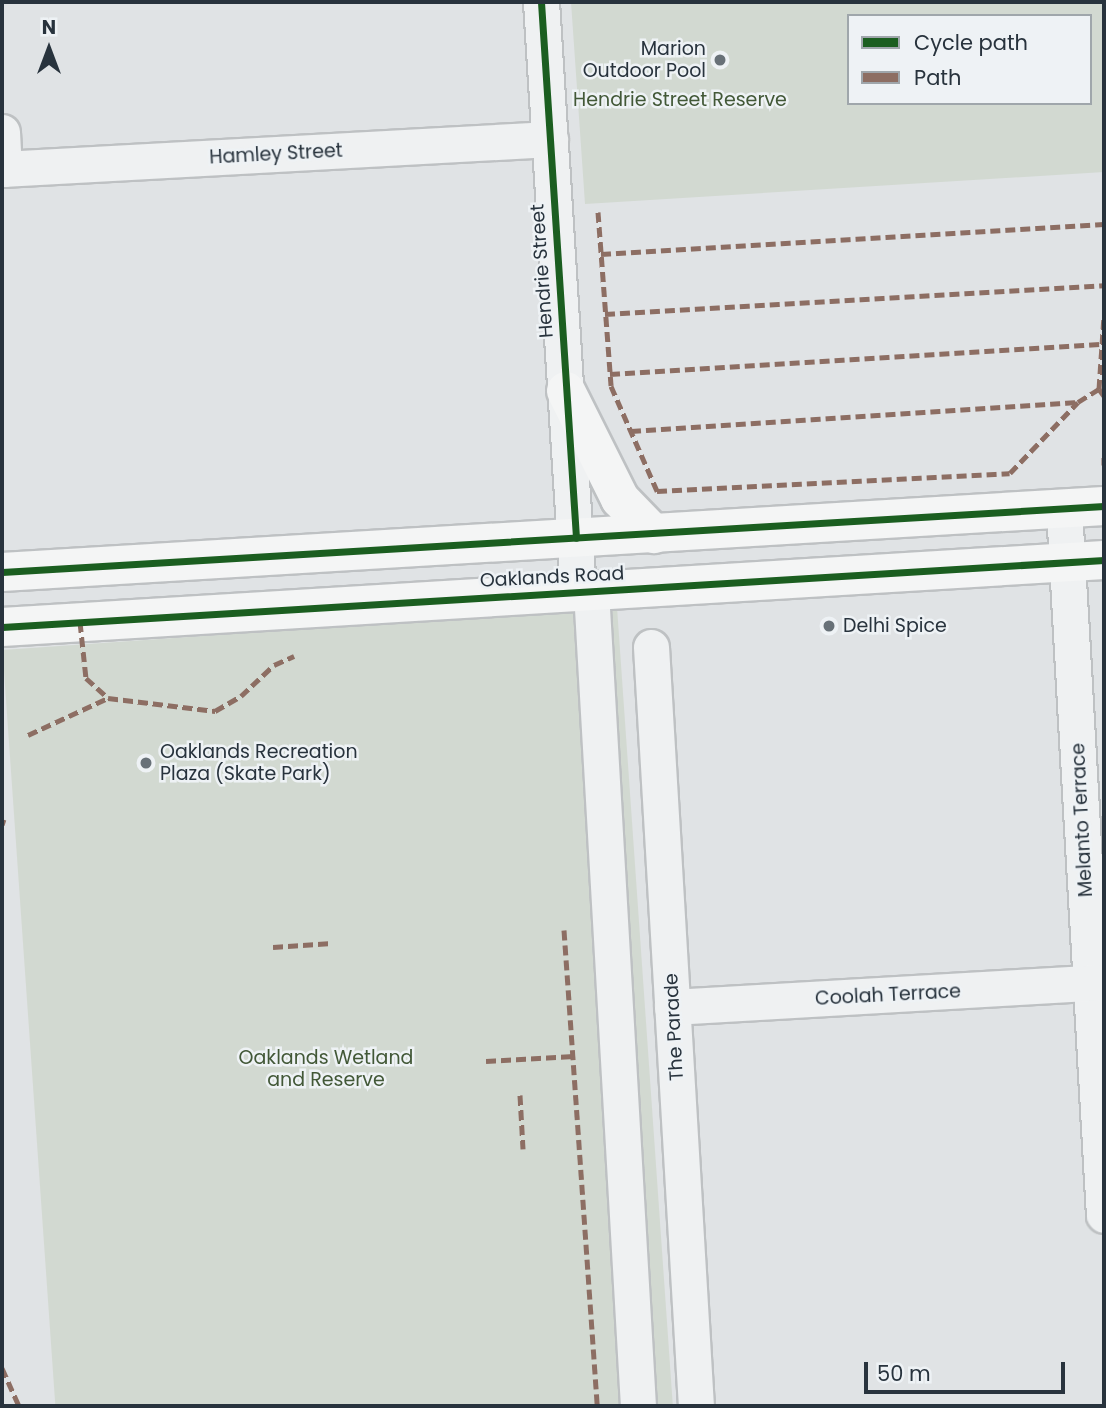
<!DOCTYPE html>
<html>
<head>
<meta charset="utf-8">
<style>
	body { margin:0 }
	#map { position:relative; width:1106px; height:1408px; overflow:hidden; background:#e0e3e5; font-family:Poppins,sans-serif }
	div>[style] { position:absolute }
	.green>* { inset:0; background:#d2d9d1; transform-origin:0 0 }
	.roads { filter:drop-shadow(2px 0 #bec1c3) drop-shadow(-2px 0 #bec1c3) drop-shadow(0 2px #bec1c3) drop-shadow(0 -2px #bec1c3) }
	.minor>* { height:35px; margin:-17.5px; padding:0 17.5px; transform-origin:17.5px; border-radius:17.5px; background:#eff1f2 }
	.major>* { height:38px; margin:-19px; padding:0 19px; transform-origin:19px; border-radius:19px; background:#f4f5f5 }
	.quiet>* { height:5px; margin-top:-2.5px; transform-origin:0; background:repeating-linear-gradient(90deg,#8d6e63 0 10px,transparent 0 15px) }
	.cycleway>* { height:7px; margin:-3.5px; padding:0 3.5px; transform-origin:3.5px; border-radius:3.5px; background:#1b5e20 }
	.dots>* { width:19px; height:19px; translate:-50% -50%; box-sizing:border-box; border:4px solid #eef2f5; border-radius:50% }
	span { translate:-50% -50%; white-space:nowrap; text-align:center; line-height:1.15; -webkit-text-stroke:5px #eef2f5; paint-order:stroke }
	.poi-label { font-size:19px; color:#28333d }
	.right { translate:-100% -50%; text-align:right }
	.left { translate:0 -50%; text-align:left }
	.park-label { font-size:19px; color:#425837 }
	.street-label { font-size:19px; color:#28333d }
	.frame { position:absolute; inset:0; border:4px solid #28333d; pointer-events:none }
	.legend { position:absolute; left:847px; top:14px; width:245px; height:91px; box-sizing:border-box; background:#eef2f5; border:2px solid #9fa6ab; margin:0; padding:9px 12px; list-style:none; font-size:21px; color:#28333d }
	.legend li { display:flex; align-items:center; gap:14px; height:35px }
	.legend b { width:35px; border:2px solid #9fa6ab }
	.north { position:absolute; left:14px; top:14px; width:70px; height:70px; -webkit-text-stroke:5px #eef2f5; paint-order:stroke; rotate:0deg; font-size:19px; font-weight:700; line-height:28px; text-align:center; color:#28333d }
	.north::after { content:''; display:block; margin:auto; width:24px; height:32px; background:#28333d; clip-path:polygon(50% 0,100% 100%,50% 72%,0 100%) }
	.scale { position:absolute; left:864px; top:1362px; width:201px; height:32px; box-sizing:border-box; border:4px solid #28333d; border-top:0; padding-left:9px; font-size:21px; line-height:24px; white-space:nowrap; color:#28333d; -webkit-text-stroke:5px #eef2f5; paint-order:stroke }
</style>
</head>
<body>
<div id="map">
	<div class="green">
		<i style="clip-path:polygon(evenodd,571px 2px,1104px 2px,1104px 172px,585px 204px,571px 2px,849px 16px,1090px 16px,1090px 103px,849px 103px,849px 16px)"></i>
		<i style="left:617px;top:607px;width:801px;height:616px;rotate:86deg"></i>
	</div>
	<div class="roads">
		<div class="minor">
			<i style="left:541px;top:2px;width:591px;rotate:86.41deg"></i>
			<i style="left:2px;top:132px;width:37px;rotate:87deg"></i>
			<i style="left:2px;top:169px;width:549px;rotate:-3.13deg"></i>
			<i style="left:1064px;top:509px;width:707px;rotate:86.76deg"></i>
			<i style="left:591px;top:591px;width:816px;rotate:86.7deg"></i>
			<i style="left:651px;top:647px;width:760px;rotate:86.61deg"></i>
			<i style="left:672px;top:1007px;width:433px;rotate:-3.3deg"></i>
		</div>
		<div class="major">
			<i style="left:566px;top:391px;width:121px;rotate:63.4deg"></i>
			<i style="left:620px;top:499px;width:49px;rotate:45.8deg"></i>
			<i style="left:2px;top:572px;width:1104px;rotate:-3.43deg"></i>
			<i style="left:2px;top:627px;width:1104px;rotate:-3.48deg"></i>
		</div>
	</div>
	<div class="quiet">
		<i style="left:598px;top:212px;width:174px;rotate:85.7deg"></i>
		<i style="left:611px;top:386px;width:115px;rotate:66.3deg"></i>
		<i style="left:657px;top:491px;width:353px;rotate:-2.9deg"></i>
		<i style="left:1010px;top:473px;width:98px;rotate:-46.2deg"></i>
		<i style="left:1078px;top:402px;width:25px;rotate:-32deg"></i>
		<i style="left:1099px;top:389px;width:9px;rotate:54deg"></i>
		<i style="left:601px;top:254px;width:504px;rotate:-3.41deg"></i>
		<i style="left:605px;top:314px;width:500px;rotate:-3.3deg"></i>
		<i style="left:610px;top:374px;width:495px;rotate:-3.5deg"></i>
		<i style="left:1099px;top:389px;width:74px;rotate:-86.1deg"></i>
		<i style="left:631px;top:431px;width:448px;rotate:-3.7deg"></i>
		<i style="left:1104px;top:457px;width:8px;rotate:90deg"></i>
		<i style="left:80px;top:622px;width:56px;rotate:83.9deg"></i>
		<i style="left:86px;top:678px;width:30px;rotate:42deg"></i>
		<i style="left:28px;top:735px;width:88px;rotate:-24.8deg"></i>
		<i style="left:108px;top:698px;width:108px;rotate:6.9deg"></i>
		<i style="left:215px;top:711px;width:30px;rotate:-30deg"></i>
		<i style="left:241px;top:696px;width:45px;rotate:-43.2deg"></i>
		<i style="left:274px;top:665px;width:22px;rotate:-24deg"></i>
		<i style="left:2px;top:825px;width:6px;rotate:-72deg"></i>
		<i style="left:564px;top:930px;width:477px;rotate:86deg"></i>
		<i style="left:273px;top:947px;width:59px;rotate:-3.9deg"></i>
		<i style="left:486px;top:1061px;width:88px;rotate:-3.3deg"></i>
		<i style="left:520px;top:1095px;width:54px;rotate:86.8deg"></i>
		<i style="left:2px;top:1368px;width:42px;rotate:65.9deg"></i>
	</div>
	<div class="cycleway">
		<i style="left:541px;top:2px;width:537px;rotate:86.26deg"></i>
		<i style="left:2px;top:572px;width:1104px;rotate:-3.43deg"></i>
		<i style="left:2px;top:627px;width:1104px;rotate:-3.48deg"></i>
	</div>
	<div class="dots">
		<i style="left:720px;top:60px;background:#687178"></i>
		<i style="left:829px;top:626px;background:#687178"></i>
		<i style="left:146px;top:763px;background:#687178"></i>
	</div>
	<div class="poi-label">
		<span class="right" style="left:706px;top:60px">Marion<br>Outdoor Pool</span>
		<span class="left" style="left:843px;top:626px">Delhi Spice</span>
		<span class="left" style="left:160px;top:763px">Oaklands Recreation<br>Plaza (Skate Park)</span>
	</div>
	<div class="park-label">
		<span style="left:680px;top:100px">Hendrie Street Reserve</span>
		<span style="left:326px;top:1069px">Oaklands Wetland<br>and Reserve</span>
	</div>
	<div class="street-label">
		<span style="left:276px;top:154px;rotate:-3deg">Hamley Street</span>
		<span style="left:542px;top:271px;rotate:-94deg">Hendrie Street</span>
		<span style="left:552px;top:577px;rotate:-3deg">Oaklands Road</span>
		<span style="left:1082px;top:820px;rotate:-93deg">Melanto Terrace</span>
		<span style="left:888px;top:995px;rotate:-3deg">Coolah Terrace</span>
		<span style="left:674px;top:1027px;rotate:-93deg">The Parade</span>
	</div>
	<div class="frame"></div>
	<ul class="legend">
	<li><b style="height:9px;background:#1b5e20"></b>Cycle path</li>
	<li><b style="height:9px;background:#8d6e63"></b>Path</li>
	</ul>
	<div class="north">N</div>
	<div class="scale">50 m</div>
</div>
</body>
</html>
